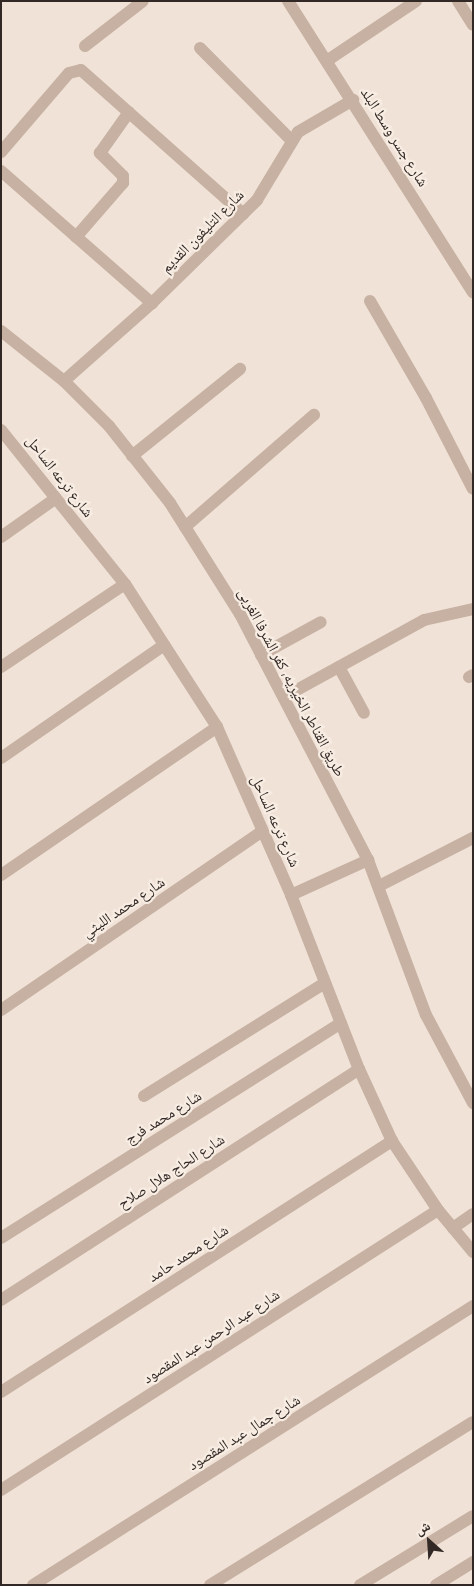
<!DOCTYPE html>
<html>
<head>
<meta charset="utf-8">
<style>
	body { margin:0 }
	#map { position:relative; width:474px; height:1586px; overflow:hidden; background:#f0e2d7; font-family:Barlow,"Noto Naskh Arabic",sans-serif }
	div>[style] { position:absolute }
	.minor>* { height:12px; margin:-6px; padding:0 6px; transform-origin:6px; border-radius:6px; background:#c7b1a3 }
	.tertiary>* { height:12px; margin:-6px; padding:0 6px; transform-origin:6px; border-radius:6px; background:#c7b1a3 }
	span { translate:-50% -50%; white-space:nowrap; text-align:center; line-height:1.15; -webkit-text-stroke:4.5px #f8ede3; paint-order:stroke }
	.street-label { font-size:15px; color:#322825 }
	.frame { position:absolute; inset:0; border:2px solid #322825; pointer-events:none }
	.north { position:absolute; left:404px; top:1516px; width:50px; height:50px; -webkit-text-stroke:4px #f8ede3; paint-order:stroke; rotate:334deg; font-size:14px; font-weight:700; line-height:20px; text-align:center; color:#322825 }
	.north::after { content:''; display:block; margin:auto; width:18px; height:22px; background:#322825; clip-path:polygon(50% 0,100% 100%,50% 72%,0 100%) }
</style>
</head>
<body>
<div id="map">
	<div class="minor">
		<i style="left:288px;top:1px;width:345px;rotate:57.6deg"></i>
		<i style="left:458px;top:1px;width:28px;rotate:58deg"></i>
		<i style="left:85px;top:46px;width:73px;rotate:-37.8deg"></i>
		<i style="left:200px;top:48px;width:129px;rotate:45.3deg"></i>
		<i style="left:328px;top:60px;width:106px;rotate:-33.8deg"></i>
		<i style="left:1px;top:152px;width:104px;rotate:-49.3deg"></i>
		<i style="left:69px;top:73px;width:12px;rotate:-14deg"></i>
		<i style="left:81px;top:70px;width:217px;rotate:41.6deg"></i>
		<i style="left:1px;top:171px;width:201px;rotate:41.2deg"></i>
		<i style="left:76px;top:237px;width:72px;rotate:-49deg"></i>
		<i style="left:123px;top:183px;width:7px;rotate:-90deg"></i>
		<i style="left:123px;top:176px;width:33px;rotate:-135deg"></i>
		<i style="left:100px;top:153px;width:50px;rotate:-54.7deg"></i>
		<i style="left:370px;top:301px;width:112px;rotate:60deg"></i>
		<i style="left:426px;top:398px;width:102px;rotate:62.7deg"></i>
		<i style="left:64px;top:381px;width:118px;rotate:-41.6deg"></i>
		<i style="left:152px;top:303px;width:147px;rotate:-44.4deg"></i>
		<i style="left:257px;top:200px;width:79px;rotate:-58.9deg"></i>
		<i style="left:298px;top:132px;width:64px;rotate:-30.2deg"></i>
		<i style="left:1px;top:430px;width:198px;rotate:51.2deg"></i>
		<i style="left:125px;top:584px;width:170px;rotate:57.2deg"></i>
		<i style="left:217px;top:727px;width:184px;rotate:66.2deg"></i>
		<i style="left:291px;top:895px;width:187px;rotate:68.7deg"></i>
		<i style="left:359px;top:1069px;width:79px;rotate:65.4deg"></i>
		<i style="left:392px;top:1141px;width:83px;rotate:56.3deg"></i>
		<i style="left:438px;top:1210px;width:55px;rotate:50.2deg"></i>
		<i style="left:132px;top:456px;width:139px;rotate:-38.9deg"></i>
		<i style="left:185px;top:527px;width:171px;rotate:-41deg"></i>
		<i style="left:1px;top:537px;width:67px;rotate:-35.3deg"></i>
		<i style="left:261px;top:655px;width:68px;rotate:-28.8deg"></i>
		<i style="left:1px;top:667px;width:149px;rotate:-33.8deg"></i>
		<i style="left:339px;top:667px;width:52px;rotate:61.5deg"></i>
		<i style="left:469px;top:677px;width:4px;rotate:-27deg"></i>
		<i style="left:284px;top:697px;width:160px;rotate:-28.8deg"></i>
		<i style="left:424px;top:620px;width:50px;rotate:-12.7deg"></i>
		<i style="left:1px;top:758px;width:198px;rotate:-34.7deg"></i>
		<i style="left:1px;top:875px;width:262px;rotate:-34.4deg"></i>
		<i style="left:379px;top:886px;width:106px;rotate:-27.1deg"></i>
		<i style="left:1px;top:1010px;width:316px;rotate:-34.4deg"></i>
		<i style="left:144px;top:1096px;width:213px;rotate:-32deg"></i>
		<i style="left:1px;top:1238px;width:402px;rotate:-32.3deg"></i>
		<i style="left:1px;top:1300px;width:426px;rotate:-32.8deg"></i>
		<i style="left:1px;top:1392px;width:465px;rotate:-32.7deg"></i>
		<i style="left:1px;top:1490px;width:519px;rotate:-32.65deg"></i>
		<i style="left:33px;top:1585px;width:521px;rotate:-32.38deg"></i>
		<i style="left:210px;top:1585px;width:309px;rotate:-31.8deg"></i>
		<i style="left:360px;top:1585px;width:132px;rotate:-31.4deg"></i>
		<i style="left:436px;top:1585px;width:44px;rotate:-31.9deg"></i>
	</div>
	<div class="tertiary">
		<i style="left:1px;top:331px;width:80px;rotate:38.4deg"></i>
		<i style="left:64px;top:381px;width:64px;rotate:45deg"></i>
		<i style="left:109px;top:426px;width:98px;rotate:51.6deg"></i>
		<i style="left:170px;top:503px;width:131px;rotate:57.8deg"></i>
		<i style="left:240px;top:614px;width:277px;rotate:62.5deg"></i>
		<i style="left:368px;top:860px;width:165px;rotate:69.5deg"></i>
		<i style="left:426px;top:1015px;width:100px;rotate:61.9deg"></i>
		<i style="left:291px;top:895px;width:85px;rotate:-24.4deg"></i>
		<i style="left:453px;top:1228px;width:24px;rotate:-35deg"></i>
	</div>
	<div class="street-label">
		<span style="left:395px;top:137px;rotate:58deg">شارع جسر وسط البلد</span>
		<span style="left:202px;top:231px;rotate:-45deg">شارع التليفون القديم</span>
		<span style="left:60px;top:476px;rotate:52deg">شارع ترعه الساحل</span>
		<span style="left:292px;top:682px;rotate:62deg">طريق القناطر الخيريه, كفر الشرفا الغربى</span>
		<span style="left:276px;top:821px;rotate:66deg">شارع ترعه الساحل</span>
		<span style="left:123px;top:907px;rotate:-34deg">شارع محمد الليثي</span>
		<span style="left:163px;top:1117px;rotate:-32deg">شارع محمد فرج</span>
		<span style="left:171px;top:1171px;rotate:-33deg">شارع الحاج هلال صلاح</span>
		<span style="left:188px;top:1253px;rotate:-33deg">شارع محمد حامد</span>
		<span style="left:211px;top:1336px;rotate:-33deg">شارع عبد الرحمن عبد المقصود</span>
		<span style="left:244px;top:1432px;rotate:-32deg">شارع جمال عبد المقصود</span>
	</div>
	<div class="frame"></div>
	<div class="north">ش</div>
</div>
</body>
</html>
